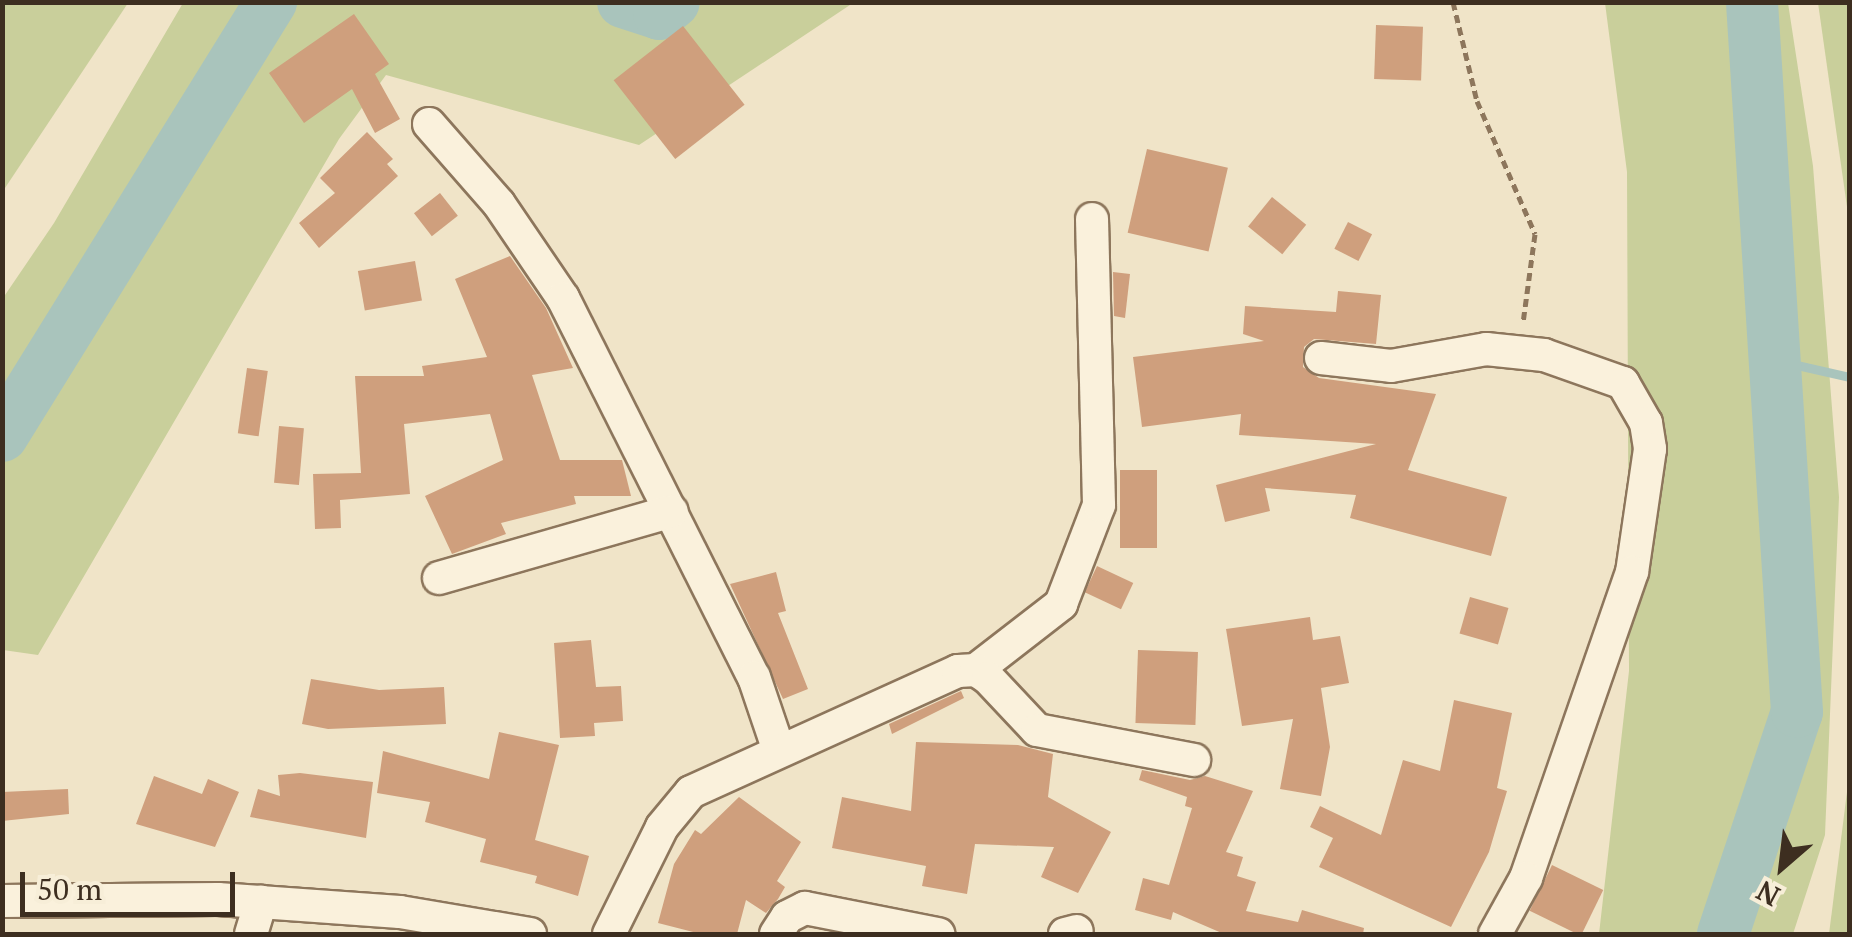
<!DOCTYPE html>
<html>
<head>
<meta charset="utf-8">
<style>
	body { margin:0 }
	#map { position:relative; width:1852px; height:937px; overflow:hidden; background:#f0e4c8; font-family:"PT Serif",serif }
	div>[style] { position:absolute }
	.green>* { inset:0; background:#c9cf9b }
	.stream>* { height:9px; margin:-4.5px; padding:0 4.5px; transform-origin:4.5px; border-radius:4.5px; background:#a9c4bc }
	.river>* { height:52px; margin:-26px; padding:0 26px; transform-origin:26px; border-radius:26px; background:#a9c4bc }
	.building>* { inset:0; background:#cf9f7d; transform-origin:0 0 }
	.path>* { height:5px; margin-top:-2.5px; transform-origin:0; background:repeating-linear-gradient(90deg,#8d765c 0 8px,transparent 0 13px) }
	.roads { filter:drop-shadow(2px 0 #8d765c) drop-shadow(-2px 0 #8d765c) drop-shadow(0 2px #8d765c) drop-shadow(0 -2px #8d765c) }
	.minor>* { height:32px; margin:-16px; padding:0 16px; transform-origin:16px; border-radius:16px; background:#faf1dc }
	span { translate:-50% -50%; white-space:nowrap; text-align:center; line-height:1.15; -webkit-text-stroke:10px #f7eed8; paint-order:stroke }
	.frame { position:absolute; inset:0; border:5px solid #3d2e20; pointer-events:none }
	.north { position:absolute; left:1732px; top:817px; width:100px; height:100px; -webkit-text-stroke:8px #f7eed8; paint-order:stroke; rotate:208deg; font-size:28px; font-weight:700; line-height:40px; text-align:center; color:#3d2e20 }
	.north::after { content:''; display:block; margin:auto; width:35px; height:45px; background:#3d2e20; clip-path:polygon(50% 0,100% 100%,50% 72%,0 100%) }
	.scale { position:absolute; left:20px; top:872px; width:215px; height:45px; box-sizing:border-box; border:5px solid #3d2e20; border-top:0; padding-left:12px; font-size:30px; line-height:35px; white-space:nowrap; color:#3d2e20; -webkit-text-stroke:8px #f7eed8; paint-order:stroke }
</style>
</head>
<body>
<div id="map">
	<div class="green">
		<i style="clip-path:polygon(3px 2px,128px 3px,3px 191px,2px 3px)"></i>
		<i style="clip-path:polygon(183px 3px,853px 3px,639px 145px,386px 75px,339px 139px,38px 655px,3px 650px,3px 298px,54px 223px)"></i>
		<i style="clip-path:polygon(1605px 3px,1788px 3px,1813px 166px,1839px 497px,1825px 835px,1793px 934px,1599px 934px,1629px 671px,1627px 172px)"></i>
		<i style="clip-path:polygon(1818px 3px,1849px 3px,1849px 221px)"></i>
		<i style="clip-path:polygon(1849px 776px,1849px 934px,1829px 934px)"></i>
	</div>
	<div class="stream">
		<i style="left:1775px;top:360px;width:77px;rotate:12.8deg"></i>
	</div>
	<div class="river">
		<i style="left:623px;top:2px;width:38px;rotate:18deg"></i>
		<i style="left:659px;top:14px;width:19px;rotate:-39deg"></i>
		<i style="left:2px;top:436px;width:511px;rotate:-58.21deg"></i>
		<i style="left:1723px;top:934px;width:234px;rotate:-71.6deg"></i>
		<i style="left:1797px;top:712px;width:711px;rotate:-93.63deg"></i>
	</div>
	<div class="building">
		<i style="clip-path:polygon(354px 14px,389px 64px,375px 74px,400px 119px,375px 133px,352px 89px,304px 123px,269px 73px)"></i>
		<i style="left:1376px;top:25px;width:47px;height:54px;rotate:2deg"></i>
		<i style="left:683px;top:26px;width:100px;height:88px;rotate:52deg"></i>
		<i style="clip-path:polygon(367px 132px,393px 159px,387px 164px,398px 176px,319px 248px,299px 223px,335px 193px,320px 178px)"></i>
		<i style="left:1147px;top:149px;width:83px;height:86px;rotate:13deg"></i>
		<i style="left:440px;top:193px;width:29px;height:33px;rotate:52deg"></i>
		<i style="left:1272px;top:197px;width:44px;height:38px;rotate:39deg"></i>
		<i style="left:1348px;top:222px;width:27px;height:30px;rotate:27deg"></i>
		<i style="clip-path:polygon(510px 256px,546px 308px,573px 368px,532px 375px,560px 460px,622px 460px,631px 496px,574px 496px,576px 504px,501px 523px,506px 534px,452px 554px,425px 496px,503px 460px,490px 414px,404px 424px,410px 494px,340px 500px,341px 528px,315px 529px,313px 474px,361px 473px,355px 376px,424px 376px,422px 366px,487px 357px,455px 279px)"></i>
		<i style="left:415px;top:261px;width:40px;height:58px;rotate:80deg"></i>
		<i style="clip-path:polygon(1113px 272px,1130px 274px,1125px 318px,1114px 316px)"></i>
		<i style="clip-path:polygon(1338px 291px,1381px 295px,1376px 344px,1314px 339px,1304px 347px,1303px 367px,1319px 378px,1436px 394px,1408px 470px,1507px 497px,1491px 556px,1350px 518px,1356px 495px,1265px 488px,1270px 511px,1225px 522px,1216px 485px,1376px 444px,1239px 435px,1241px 414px,1142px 427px,1133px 357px,1264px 341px,1243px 334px,1245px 306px,1336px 312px)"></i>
		<i style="left:247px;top:368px;width:21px;height:66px;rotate:8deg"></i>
		<i style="left:279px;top:426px;width:25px;height:57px;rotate:5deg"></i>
		<i style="left:1120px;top:470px;width:37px;height:78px"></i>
		<i style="left:1097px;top:566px;width:40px;height:29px;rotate:25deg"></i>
		<i style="clip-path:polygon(776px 572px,786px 611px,778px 613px,808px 689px,783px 699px,730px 584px)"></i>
		<i style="left:1470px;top:597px;width:40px;height:38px;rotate:16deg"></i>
		<i style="clip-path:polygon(1310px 617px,1313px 640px,1340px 636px,1349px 683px,1321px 688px,1330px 747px,1321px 796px,1280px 789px,1293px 719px,1242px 726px,1226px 629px)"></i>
		<i style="clip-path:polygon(591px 640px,596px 687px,621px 686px,623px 721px,594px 723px,595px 736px,560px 738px,554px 643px)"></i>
		<i style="left:1138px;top:650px;width:60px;height:73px;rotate:2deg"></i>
		<i style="clip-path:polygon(311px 679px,379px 690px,444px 687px,446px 724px,328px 729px,302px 724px)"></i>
		<i style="clip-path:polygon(961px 691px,964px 698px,892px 734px,889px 724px)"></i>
		<i style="clip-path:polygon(1454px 700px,1512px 713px,1497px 788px,1507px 791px,1489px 852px,1451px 927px,1319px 867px,1333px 838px,1310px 827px,1320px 806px,1381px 835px,1403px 760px,1440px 771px)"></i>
		<i style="clip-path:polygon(499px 732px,559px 745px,535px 840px,589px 856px,578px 896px,535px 883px,537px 876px,480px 862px,486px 839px,425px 822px,430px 802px,377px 793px,383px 751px,489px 779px)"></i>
		<i style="clip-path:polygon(916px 742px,1018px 745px,1053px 754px,1048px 797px,1111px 832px,1078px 893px,1041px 877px,1054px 847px,975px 844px,967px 894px,922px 886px,926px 866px,832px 848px,842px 797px,911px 811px)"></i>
		<i style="clip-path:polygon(1142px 770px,1190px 780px,1205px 776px,1253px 791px,1226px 852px,1243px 857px,1237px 876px,1256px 882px,1246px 911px,1298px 922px,1302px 910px,1364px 928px,1363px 934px,1224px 934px,1173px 912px,1171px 920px,1135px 910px,1143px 878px,1169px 885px,1192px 808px,1185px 806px,1187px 797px,1139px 780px)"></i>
		<i style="clip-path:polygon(300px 773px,373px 782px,366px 838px,250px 817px,258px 789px,280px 796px,278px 775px)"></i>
		<i style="clip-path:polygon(154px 776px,202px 794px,208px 779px,239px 792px,215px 847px,136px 824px)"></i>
		<i style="clip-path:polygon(68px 789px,69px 814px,2px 821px,2px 792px)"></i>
		<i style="clip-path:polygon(739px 797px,801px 842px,777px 881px,785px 887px,778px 899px,766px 913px,746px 900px,737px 934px,701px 934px,658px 923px,674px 864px,695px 830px,701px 834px)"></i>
		<i style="left:1552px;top:865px;width:57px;height:51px;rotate:26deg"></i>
	</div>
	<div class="path">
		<i style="left:1453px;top:2px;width:102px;rotate:76.4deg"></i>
		<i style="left:1477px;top:101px;width:145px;rotate:66.4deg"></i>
		<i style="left:1535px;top:234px;width:90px;rotate:97.7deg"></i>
	</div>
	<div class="roads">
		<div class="minor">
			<i style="left:429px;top:124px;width:106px;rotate:48.8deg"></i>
			<i style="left:499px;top:204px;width:114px;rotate:55.8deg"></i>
			<i style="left:563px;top:298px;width:424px;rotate:63.3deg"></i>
			<i style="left:754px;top:677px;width:78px;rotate:71.3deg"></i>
			<i style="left:1321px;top:358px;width:70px;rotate:6.5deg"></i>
			<i style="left:1391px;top:366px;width:97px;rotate:-10.1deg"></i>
			<i style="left:1486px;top:349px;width:58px;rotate:5.9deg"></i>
			<i style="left:1544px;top:355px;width:84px;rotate:19.5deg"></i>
			<i style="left:1623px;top:383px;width:46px;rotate:60.1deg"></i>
			<i style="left:1646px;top:423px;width:26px;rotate:81deg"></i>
			<i style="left:1650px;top:449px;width:124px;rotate:98.3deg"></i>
			<i style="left:1632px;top:572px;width:324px;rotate:109.1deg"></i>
			<i style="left:1526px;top:878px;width:64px;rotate:119deg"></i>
			<i style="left:439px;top:578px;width:242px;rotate:-16deg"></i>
			<i style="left:976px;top:670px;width:108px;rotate:-37.8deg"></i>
			<i style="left:1061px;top:604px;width:106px;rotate:-69deg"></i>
			<i style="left:1099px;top:505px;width:286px;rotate:-91.4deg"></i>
			<i style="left:2px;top:901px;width:216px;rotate:-0.5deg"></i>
			<i style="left:218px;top:899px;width:182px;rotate:4.1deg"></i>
			<i style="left:400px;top:912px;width:132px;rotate:9.6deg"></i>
			<i style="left:251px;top:934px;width:34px;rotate:-73deg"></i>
			<i style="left:609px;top:934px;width:119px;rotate:-63.6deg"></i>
			<i style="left:662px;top:827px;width:45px;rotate:-50.4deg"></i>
			<i style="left:691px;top:792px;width:293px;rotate:-24.4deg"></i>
			<i style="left:958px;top:671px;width:18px;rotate:-3deg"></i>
			<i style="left:976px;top:670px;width:14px;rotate:34deg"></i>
			<i style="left:988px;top:678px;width:71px;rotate:46.7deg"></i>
			<i style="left:1037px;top:730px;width:160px;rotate:10.8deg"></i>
			<i style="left:776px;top:934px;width:20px;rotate:-57deg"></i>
			<i style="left:787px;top:917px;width:20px;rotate:-27deg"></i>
			<i style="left:805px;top:908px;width:136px;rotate:11.1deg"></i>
			<i style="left:1065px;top:934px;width:12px;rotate:-14deg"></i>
		</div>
	</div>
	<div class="frame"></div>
	<div class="north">N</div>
	<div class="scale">50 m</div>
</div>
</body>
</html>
